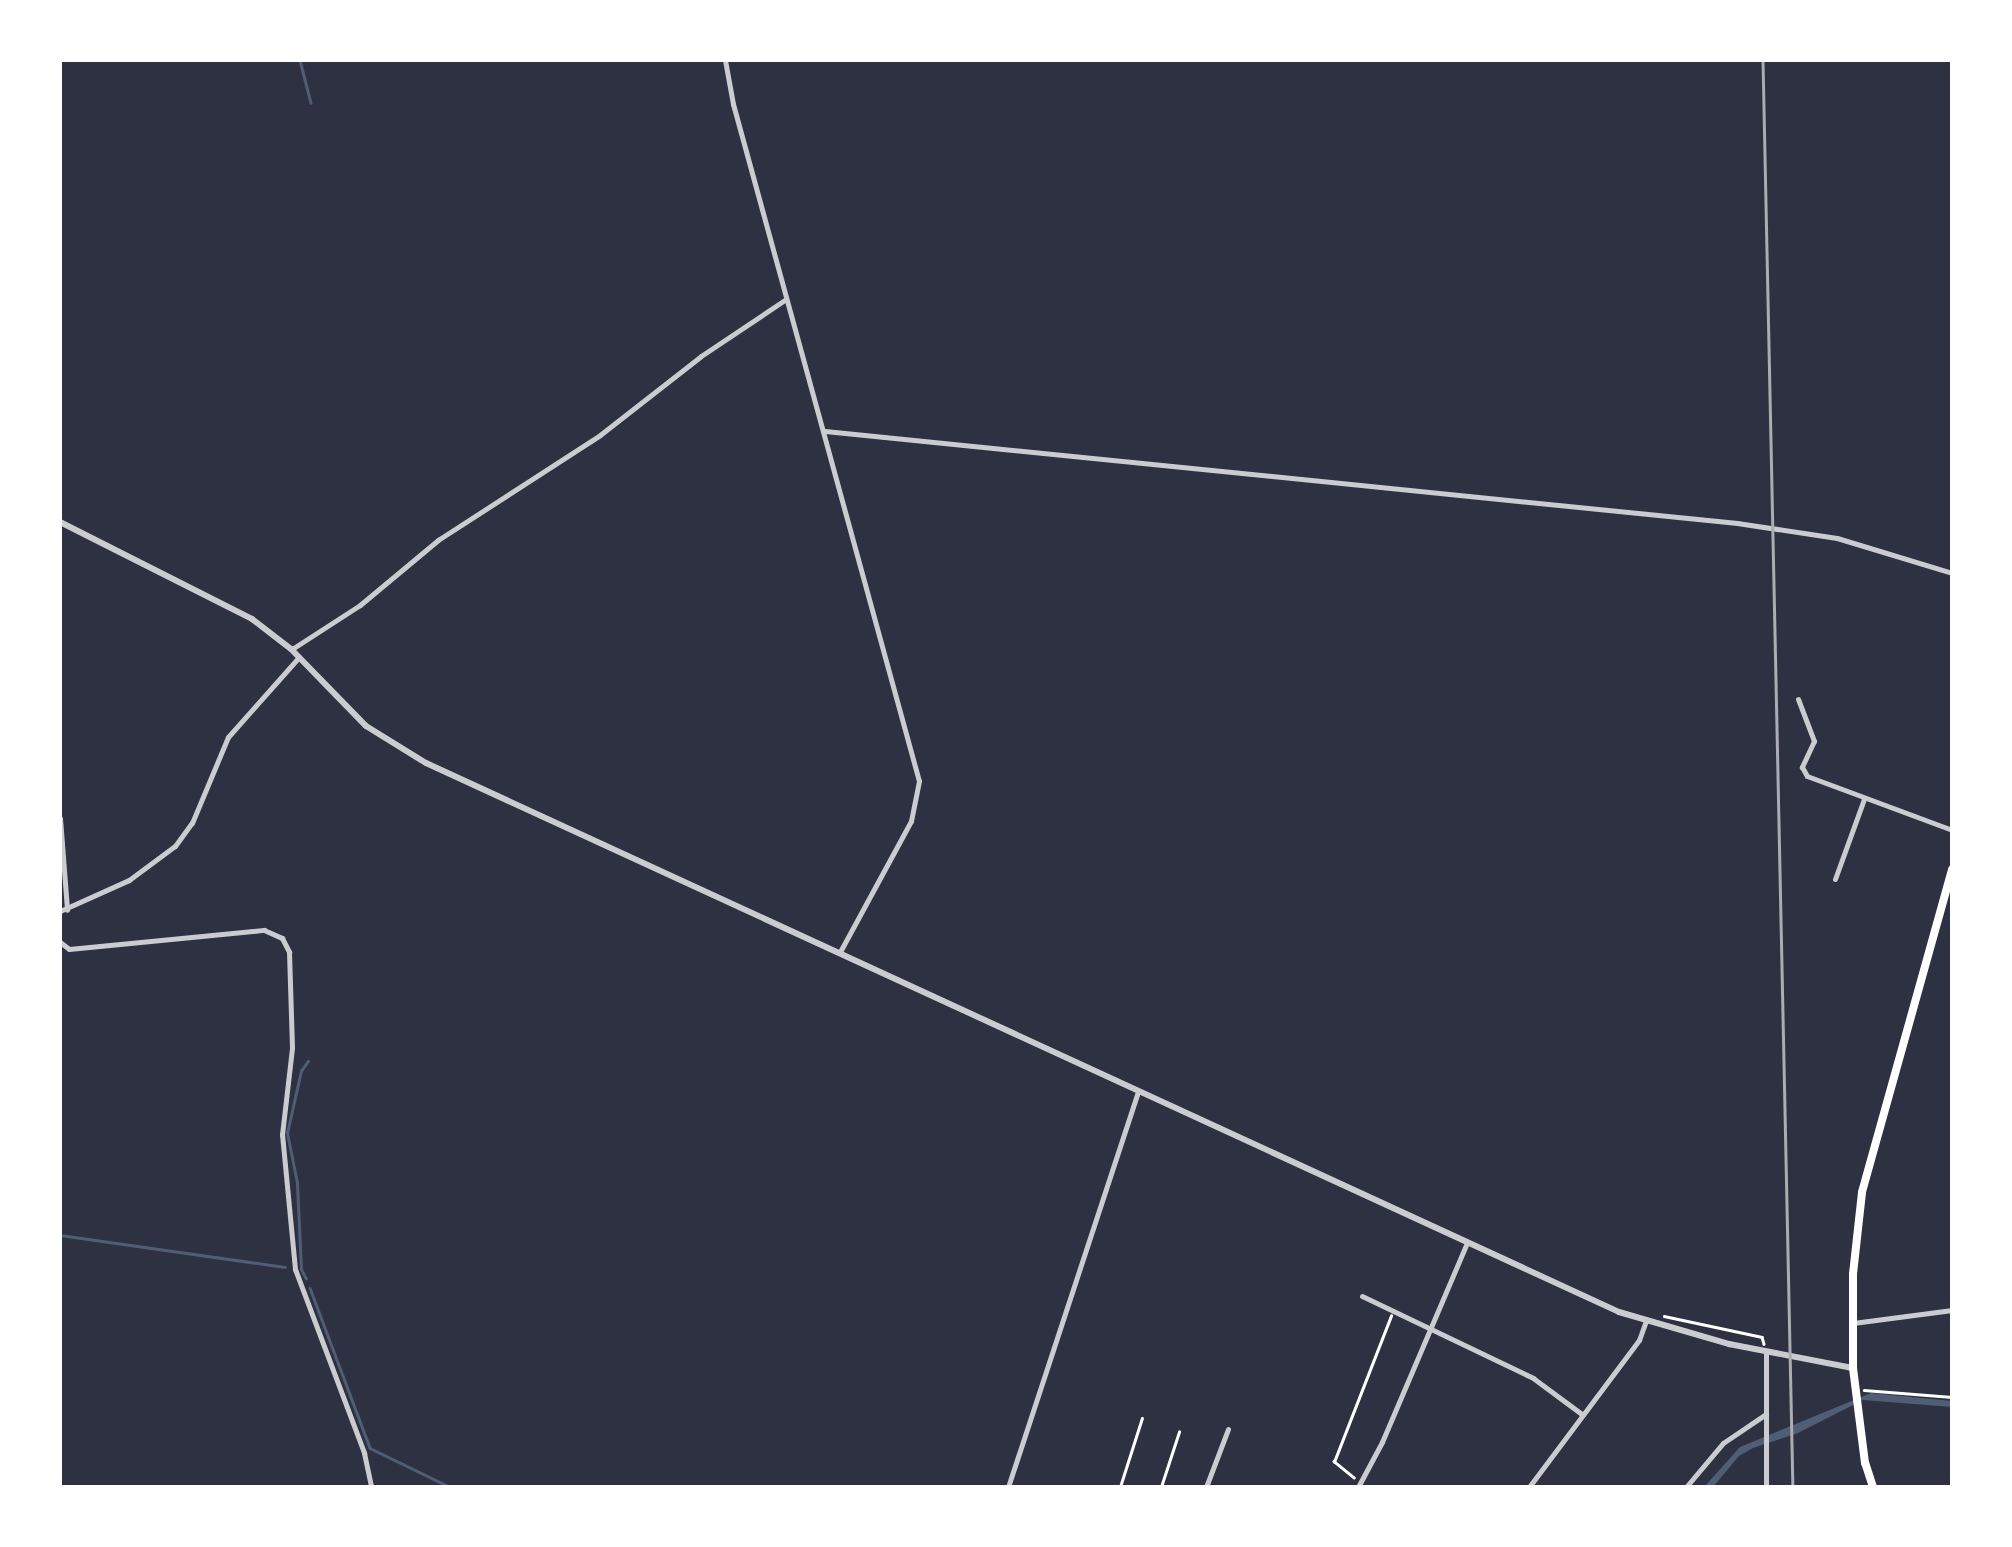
<!DOCTYPE html>
<html>
<head>
<meta charset="utf-8">
<style>
	body { margin:0 }
	#map { position:relative; width:2012px; height:1547px; overflow:hidden; background:#2d3142; font-family:Karla,sans-serif }
	div>[style] { position:absolute }
	.water>* { inset:0; background:#4f5d75 }
	.stream>* { height:2.5px; margin:-1.25px; padding:0 1.25px; transform-origin:1.25px; border-radius:1.25px; background:#4f5d75 }
	.path>* { height:2.5px; margin:-1.25px; padding:0 1.25px; transform-origin:1.25px; border-radius:1.25px; background:#fff }
	.minor>* { height:5px; margin:-2.5px; padding:0 2.5px; transform-origin:2.5px; border-radius:2.5px; background:#caccd0 }
	.tertiary>* { height:6px; margin:-3px; padding:0 3px; transform-origin:3px; border-radius:3px; background:#caccd0 }
	.secondary>* { height:8px; margin:-4px; padding:0 4px; transform-origin:4px; border-radius:4px; background:#fff }
	.rail>* { height:2.5px; margin:-1.25px; padding:0 1.25px; transform-origin:1.25px; border-radius:1.25px; background:#abadb3 }
	span { translate:-50% -50%; white-space:nowrap; text-align:center; line-height:1.15; -webkit-text-stroke:8px #fff; paint-order:stroke }
	.frame { position:absolute; inset:0; border:62px solid #fff; pointer-events:none }
</style>
</head>
<body>
<div id="map">
	<div class="water">
		<i style="clip-path:polygon(1871px 1393px,1952px 1401px,1952px 1407px,1863px 1400px,1798px 1433px,1753px 1448px,1739px 1456px,1713px 1487px,1704px 1487px,1740px 1447px)"></i>
	</div>
	<div class="stream">
		<i style="left:300px;top:60px;width:44px;rotate:75.7deg"></i>
		<i style="left:60px;top:1235px;width:227px;rotate:8.1deg"></i>
		<i style="left:306px;top:1279px;width:11px;rotate:-117deg"></i>
		<i style="left:301px;top:1269px;width:86px;rotate:-92.7deg"></i>
		<i style="left:297px;top:1183px;width:51px;rotate:-101.3deg"></i>
		<i style="left:287px;top:1133px;width:64px;rotate:-77.3deg"></i>
		<i style="left:301px;top:1071px;width:12px;rotate:-55deg"></i>
		<i style="left:310px;top:1288px;width:171px;rotate:69.4deg"></i>
		<i style="left:370px;top:1448px;width:89px;rotate:26deg"></i>
	</div>
	<div class="path">
		<i style="left:1664px;top:1316px;width:100px;rotate:12.1deg"></i>
		<i style="left:1762px;top:1337px;width:7px;rotate:74deg"></i>
		<i style="left:1864px;top:1390px;width:88px;rotate:4.5deg"></i>
		<i style="left:1354px;top:1478px;width:26px;rotate:-141deg"></i>
		<i style="left:1334px;top:1462px;width:157px;rotate:-68.7deg"></i>
		<i style="left:1120px;top:1487px;width:72px;rotate:-72.3deg"></i>
		<i style="left:1161px;top:1487px;width:58px;rotate:-71.9deg"></i>
	</div>
	<div class="minor">
		<i style="left:725px;top:60px;width:45px;rotate:79.7deg"></i>
		<i style="left:733px;top:104px;width:702px;rotate:74.64deg"></i>
		<i style="left:919px;top:781px;width:41px;rotate:101.3deg"></i>
		<i style="left:911px;top:821px;width:149px;rotate:118.5deg"></i>
		<i style="left:825px;top:431px;width:917px;rotate:5.76deg"></i>
		<i style="left:1737px;top:523px;width:101px;rotate:8.5deg"></i>
		<i style="left:1837px;top:538px;width:120px;rotate:16.9deg"></i>
		<i style="left:292px;top:649px;width:81px;rotate:-32.9deg"></i>
		<i style="left:360px;top:605px;width:102px;rotate:-39.8deg"></i>
		<i style="left:438px;top:540px;width:193px;rotate:-32.9deg"></i>
		<i style="left:600px;top:435px;width:128px;rotate:-38deg"></i>
		<i style="left:701px;top:356px;width:102px;rotate:-33.8deg"></i>
		<i style="left:1798px;top:699px;width:45px;rotate:69.1deg"></i>
		<i style="left:1814px;top:741px;width:29px;rotate:115deg"></i>
		<i style="left:1802px;top:767px;width:10px;rotate:61deg"></i>
		<i style="left:1807px;top:776px;width:155px;rotate:20.4deg"></i>
		<i style="left:60px;top:818px;width:92px;rotate:85.6deg"></i>
		<i style="left:1835px;top:879px;width:85px;rotate:-70.1deg"></i>
		<i style="left:60px;top:911px;width:76px;rotate:-24.2deg"></i>
		<i style="left:129px;top:880px;width:57px;rotate:-36.5deg"></i>
		<i style="left:175px;top:846px;width:29px;rotate:-54deg"></i>
		<i style="left:192px;top:823px;width:93px;rotate:-67.3deg"></i>
		<i style="left:228px;top:737px;width:107px;rotate:-48.4deg"></i>
		<i style="left:60px;top:942px;width:11px;rotate:38deg"></i>
		<i style="left:69px;top:949px;width:196px;rotate:-5.6deg"></i>
		<i style="left:264px;top:930px;width:20px;rotate:24deg"></i>
		<i style="left:282px;top:938px;width:16px;rotate:63deg"></i>
		<i style="left:289px;top:952px;width:96px;rotate:88.2deg"></i>
		<i style="left:292px;top:1048px;width:87px;rotate:96.6deg"></i>
		<i style="left:282px;top:1134px;width:136px;rotate:84.5deg"></i>
		<i style="left:295px;top:1269px;width:197px;rotate:69.4deg"></i>
		<i style="left:364px;top:1453px;width:35px;rotate:78deg"></i>
		<i style="left:1362px;top:1296px;width:190px;rotate:25.6deg"></i>
		<i style="left:1533px;top:1378px;width:62px;rotate:36.5deg"></i>
		<i style="left:1853px;top:1323px;width:100px;rotate:-7.5deg"></i>
		<i style="left:1766px;top:1352px;width:135px;rotate:90deg"></i>
		<i style="left:1008px;top:1487px;width:417px;rotate:-71.8deg"></i>
		<i style="left:1206px;top:1487px;width:62px;rotate:-69.2deg"></i>
		<i style="left:1358px;top:1487px;width:51px;rotate:-61.9deg"></i>
		<i style="left:1382px;top:1442px;width:216px;rotate:-66.9deg"></i>
		<i style="left:1529px;top:1487px;width:184px;rotate:-53.2deg"></i>
		<i style="left:1639px;top:1340px;width:20px;rotate:-70deg"></i>
		<i style="left:1686px;top:1487px;width:57px;rotate:-49.9deg"></i>
		<i style="left:1723px;top:1443px;width:52px;rotate:-34deg"></i>
	</div>
	<div class="tertiary">
		<i style="left:60px;top:522px;width:215px;rotate:26.8deg"></i>
		<i style="left:252px;top:619px;width:49px;rotate:37.6deg"></i>
		<i style="left:291px;top:649px;width:107px;rotate:45.8deg"></i>
		<i style="left:366px;top:726px;width:70px;rotate:31.7deg"></i>
		<i style="left:426px;top:763px;width:1313px;rotate:24.71deg"></i>
		<i style="left:1619px;top:1312px;width:115px;rotate:16.2deg"></i>
		<i style="left:1729px;top:1344px;width:126px;rotate:11deg"></i>
	</div>
	<div class="secondary">
		<i style="left:1873px;top:1487px;width:25px;rotate:-108deg"></i>
		<i style="left:1865px;top:1463px;width:96px;rotate:-97.2deg"></i>
		<i style="left:1853px;top:1368px;width:94px;rotate:-90deg"></i>
		<i style="left:1853px;top:1274px;width:82px;rotate:-83.7deg"></i>
		<i style="left:1862px;top:1192px;width:335px;rotate:-74.4deg"></i>
	</div>
	<div class="rail">
		<i style="left:1763px;top:60px;width:1427px;rotate:88.8deg"></i>
	</div>
	<div class="frame"></div>
</div>
</body>
</html>
